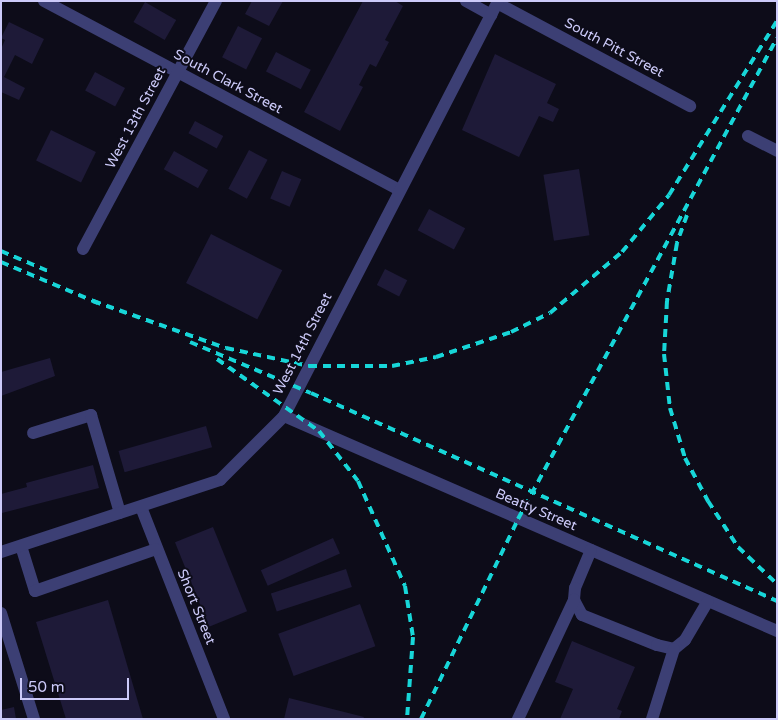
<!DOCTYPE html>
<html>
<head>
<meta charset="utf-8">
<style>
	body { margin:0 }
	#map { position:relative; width:778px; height:720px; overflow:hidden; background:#0d0c19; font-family:"Varela Round",sans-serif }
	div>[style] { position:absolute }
	.building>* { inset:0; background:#1e1a38; transform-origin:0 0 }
	.minor>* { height:12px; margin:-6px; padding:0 6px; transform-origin:6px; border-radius:6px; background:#3c3f74 }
	.rail>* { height:4px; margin-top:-2px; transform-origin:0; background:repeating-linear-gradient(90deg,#17d6d8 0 8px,transparent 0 14px) }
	span { translate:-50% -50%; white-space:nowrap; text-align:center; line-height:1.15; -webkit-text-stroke:4px #0d0c19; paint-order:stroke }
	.street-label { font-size:14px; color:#cccaf9 }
	.frame { position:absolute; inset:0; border:2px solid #cccaf9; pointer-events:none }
	.scale { position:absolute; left:20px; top:678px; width:109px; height:22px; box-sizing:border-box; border:2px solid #cccaf9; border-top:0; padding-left:6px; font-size:15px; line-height:18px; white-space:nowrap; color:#cccaf9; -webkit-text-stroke:4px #0d0c19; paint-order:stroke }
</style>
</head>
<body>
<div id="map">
	<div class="building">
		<i style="clip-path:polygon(252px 1px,283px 1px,269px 26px,245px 14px)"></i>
		<i style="clip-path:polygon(363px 1px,395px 1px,403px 6px,385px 40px,389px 42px,376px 67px,370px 64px,359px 85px,363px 87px,340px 131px,304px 112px)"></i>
		<i style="left:145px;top:2px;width:36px;height:23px;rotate:30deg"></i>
		<i style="clip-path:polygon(9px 22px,44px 39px,32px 64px,15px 55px,4px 77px,25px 88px,19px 100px,1px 92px,1px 49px,5px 40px,1px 38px)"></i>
		<i style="left:238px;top:26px;width:27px;height:35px;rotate:27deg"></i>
		<i style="left:276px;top:52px;width:39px;height:22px;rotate:27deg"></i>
		<i style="clip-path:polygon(495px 54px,556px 84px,547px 103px,559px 109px,553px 122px,539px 116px,519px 157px,462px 130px)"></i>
		<i style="left:95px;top:72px;width:34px;height:21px;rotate:28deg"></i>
		<i style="left:195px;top:121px;width:32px;height:14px;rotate:28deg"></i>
		<i style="left:51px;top:130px;width:50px;height:34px;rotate:26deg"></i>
		<i style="left:249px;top:150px;width:21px;height:44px;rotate:28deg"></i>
		<i style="left:174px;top:151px;width:39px;height:21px;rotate:29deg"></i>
		<i style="left:579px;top:169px;width:67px;height:36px;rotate:81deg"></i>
		<i style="left:282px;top:171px;width:21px;height:30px;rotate:23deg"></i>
		<i style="left:429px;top:209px;width:41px;height:24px;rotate:28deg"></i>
		<i style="left:211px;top:234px;width:80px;height:55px;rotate:27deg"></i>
		<i style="left:385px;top:269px;width:25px;height:18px;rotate:27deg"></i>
		<i style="clip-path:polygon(50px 358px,55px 376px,1px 396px,1px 372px)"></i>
		<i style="left:206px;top:426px;width:22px;height:91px;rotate:74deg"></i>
		<i style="clip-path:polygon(93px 465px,99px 488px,2px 513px,1px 494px,27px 487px,26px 483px)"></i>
		<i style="left:213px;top:527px;width:91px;height:41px;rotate:68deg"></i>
		<i style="left:333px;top:538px;width:17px;height:79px;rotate:66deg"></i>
		<i style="left:346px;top:569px;width:19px;height:79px;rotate:72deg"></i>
		<i style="clip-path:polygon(108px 600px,143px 719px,66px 719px,36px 622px)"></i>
		<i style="left:360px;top:604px;width:45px;height:87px;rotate:70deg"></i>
		<i style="clip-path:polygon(572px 641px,635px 667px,617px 709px,622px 711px,619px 719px,560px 719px,573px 689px,555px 682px)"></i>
		<i style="clip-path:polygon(289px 698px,364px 717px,363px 719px,284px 719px)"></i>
		<i style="clip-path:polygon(14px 707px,16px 719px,1px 719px,1px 710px)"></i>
	</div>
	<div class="minor">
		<i style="left:44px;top:1px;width:402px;rotate:28deg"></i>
		<i style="left:466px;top:1px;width:29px;rotate:29deg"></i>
		<i style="left:497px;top:3px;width:219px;rotate:28.1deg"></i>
		<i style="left:748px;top:136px;width:33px;rotate:27deg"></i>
		<i style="left:83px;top:249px;width:281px;rotate:-61.8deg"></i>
		<i style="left:284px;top:416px;width:538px;rotate:23.56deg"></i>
		<i style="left:33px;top:433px;width:61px;rotate:-17.2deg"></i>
		<i style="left:91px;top:415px;width:102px;rotate:73.5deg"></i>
		<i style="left:141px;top:507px;width:228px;rotate:68.6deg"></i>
		<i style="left:21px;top:546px;width:47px;rotate:72.7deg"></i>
		<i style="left:35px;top:591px;width:128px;rotate:-19.1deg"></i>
		<i style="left:591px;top:550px;width:41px;rotate:112.8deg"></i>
		<i style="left:575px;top:588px;width:12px;rotate:95deg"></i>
		<i style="left:574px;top:600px;width:17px;rotate:62deg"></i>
		<i style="left:582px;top:615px;width:81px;rotate:21.8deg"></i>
		<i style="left:657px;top:645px;width:17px;rotate:13deg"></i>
		<i style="left:674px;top:649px;width:14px;rotate:-39deg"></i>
		<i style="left:685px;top:640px;width:45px;rotate:-59.5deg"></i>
		<i style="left:1px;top:552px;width:231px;rotate:-18.2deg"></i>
		<i style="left:220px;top:480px;width:91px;rotate:-45deg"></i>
		<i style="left:284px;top:416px;width:467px;rotate:-62.7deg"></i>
		<i style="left:1px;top:613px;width:111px;rotate:72.7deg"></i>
		<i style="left:518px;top:719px;width:132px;rotate:-64.8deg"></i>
		<i style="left:652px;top:719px;width:73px;rotate:-72.6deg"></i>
	</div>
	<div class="rail">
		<i style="left:687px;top:215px;width:30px;rotate:110deg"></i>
		<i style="left:677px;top:243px;width:59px;rotate:99.8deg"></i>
		<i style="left:667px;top:301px;width:53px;rotate:93.2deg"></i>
		<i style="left:664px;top:354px;width:54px;rotate:83.7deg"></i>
		<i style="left:670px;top:408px;width:52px;rotate:73.3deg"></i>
		<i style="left:685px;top:458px;width:49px;rotate:61.9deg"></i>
		<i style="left:708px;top:501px;width:55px;rotate:56.9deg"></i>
		<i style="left:738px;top:547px;width:54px;rotate:43.5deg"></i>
		<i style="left:1px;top:251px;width:51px;rotate:23.1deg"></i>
		<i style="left:1px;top:262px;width:105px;rotate:22.9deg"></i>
		<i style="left:93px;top:301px;width:141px;rotate:19.5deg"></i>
		<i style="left:226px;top:348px;width:85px;rotate:12.2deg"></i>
		<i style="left:309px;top:366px;width:83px"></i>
		<i style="left:392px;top:366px;width:45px;rotate:-11.6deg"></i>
		<i style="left:436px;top:357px;width:79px;rotate:-18.4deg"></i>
		<i style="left:511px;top:332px;width:43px;rotate:-26deg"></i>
		<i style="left:550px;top:313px;width:94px;rotate:-40.3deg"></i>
		<i style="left:622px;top:252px;width:74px;rotate:-50.5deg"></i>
		<i style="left:669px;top:195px;width:205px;rotate:-58.2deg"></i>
		<i style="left:190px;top:342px;width:131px;rotate:22.9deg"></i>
		<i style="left:311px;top:393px;width:510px;rotate:24.05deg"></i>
		<i style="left:217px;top:359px;width:125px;rotate:35.2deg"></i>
		<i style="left:319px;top:431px;width:63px;rotate:52deg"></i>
		<i style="left:358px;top:481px;width:115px;rotate:65.9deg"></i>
		<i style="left:405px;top:586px;width:52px;rotate:81.1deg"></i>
		<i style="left:413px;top:637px;width:82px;rotate:94.2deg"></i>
		<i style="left:421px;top:719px;width:222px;rotate:-64.1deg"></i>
		<i style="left:518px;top:519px;width:546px;rotate:-61.7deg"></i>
	</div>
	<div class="street-label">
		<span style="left:614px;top:48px;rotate:28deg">South Pitt Street</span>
		<span style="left:228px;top:82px;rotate:28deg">South Clark Street</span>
		<span style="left:136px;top:118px;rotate:-62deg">West 13th Street</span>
		<span style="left:303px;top:344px;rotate:-63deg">West 14th Street</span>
		<span style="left:536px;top:510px;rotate:23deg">Beatty Street</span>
		<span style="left:196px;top:607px;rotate:68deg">Short Street</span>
	</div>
	<div class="frame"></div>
	<div class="scale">50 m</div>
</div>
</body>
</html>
